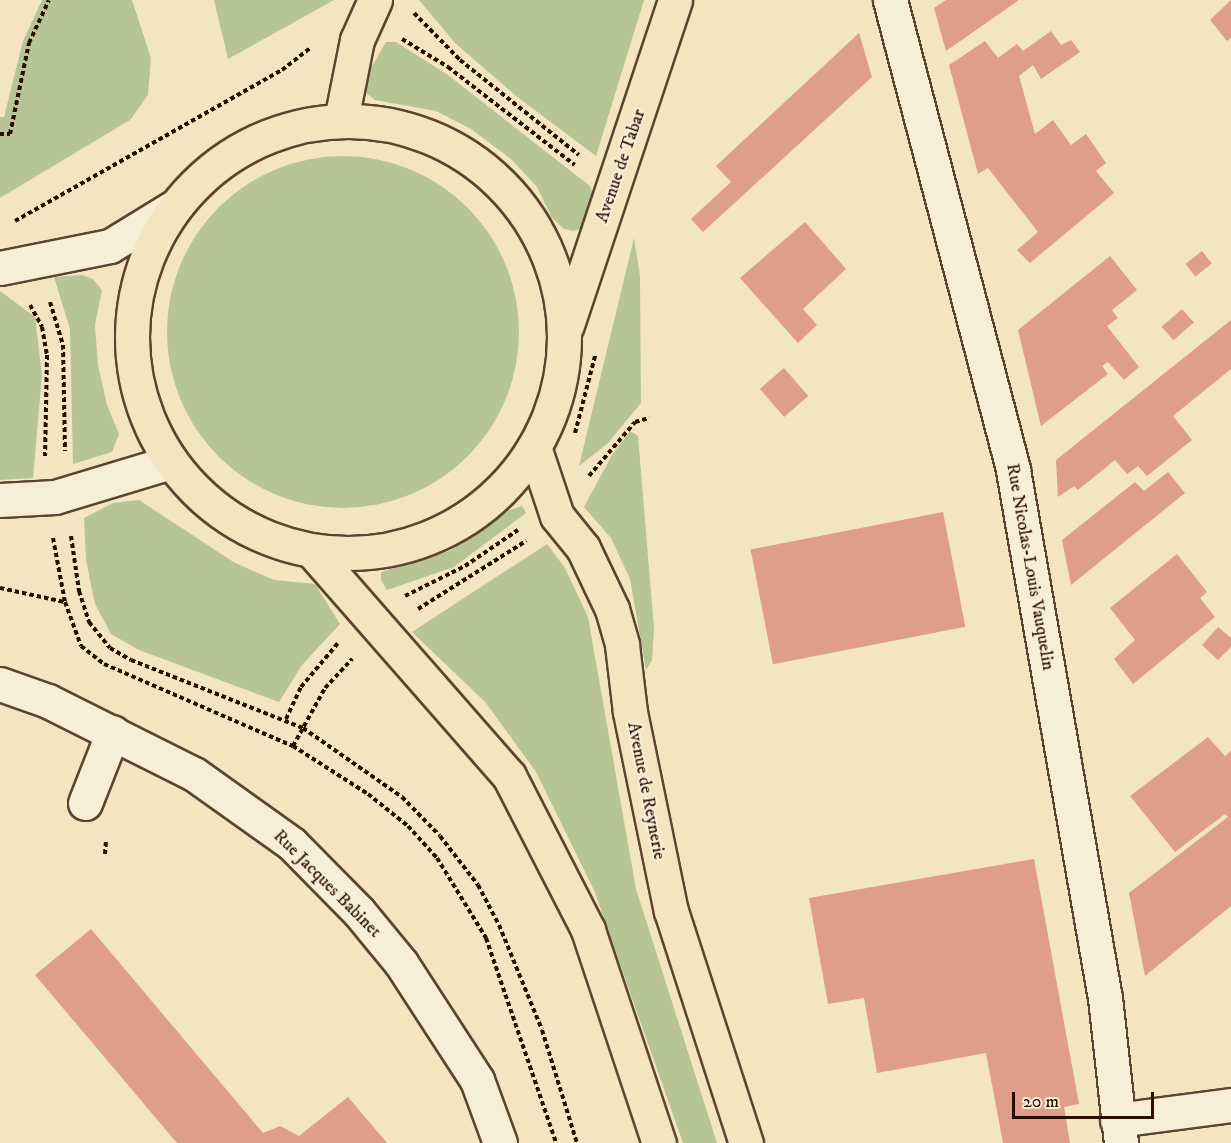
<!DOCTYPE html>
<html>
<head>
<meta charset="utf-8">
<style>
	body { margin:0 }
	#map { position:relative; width:1231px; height:1143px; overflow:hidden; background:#f2e5c0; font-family:"IM FELL DW Pica",serif }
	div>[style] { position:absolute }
	.green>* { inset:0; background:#b7c595 }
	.round { border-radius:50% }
	.building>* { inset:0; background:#de9e88; transform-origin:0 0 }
	.path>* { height:4px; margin-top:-2px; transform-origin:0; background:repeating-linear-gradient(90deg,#290e00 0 4.5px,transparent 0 7.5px) }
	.roads { filter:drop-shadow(2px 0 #5b4430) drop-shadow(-2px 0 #5b4430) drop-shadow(0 2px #5b4430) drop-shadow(0 -2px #5b4430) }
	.minor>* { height:33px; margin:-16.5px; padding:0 16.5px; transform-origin:16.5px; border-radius:16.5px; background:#f7eed6 }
	.major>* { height:33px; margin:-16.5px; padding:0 16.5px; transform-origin:16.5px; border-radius:16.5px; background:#f2e5c0 }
	.major>.ring { margin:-16.5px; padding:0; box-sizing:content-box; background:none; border:33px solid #f2e5c0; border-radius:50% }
	span { translate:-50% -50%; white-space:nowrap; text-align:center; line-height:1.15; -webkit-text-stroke:4.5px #f7eed6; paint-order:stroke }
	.street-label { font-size:18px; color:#290e00 }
	.scale { position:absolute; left:1012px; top:1092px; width:142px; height:27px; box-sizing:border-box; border:3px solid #290e00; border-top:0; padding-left:8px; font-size:18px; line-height:21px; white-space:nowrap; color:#290e00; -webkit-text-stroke:4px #f7eed6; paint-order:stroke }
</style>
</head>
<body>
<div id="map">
	<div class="green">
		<i style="clip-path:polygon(42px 0,132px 0,151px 58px,148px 95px,130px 120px,0 198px,0 117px,4px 117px,23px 41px)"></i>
		<i style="clip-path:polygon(214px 0,334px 0,228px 59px)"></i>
		<i style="clip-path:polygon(419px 0,644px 0,596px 156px,516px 96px,455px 43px)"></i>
		<i style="clip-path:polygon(386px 42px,396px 42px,448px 75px,590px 186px,594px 197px,583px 228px,573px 231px,564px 229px,552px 218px,537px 187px,511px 159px,471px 129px,436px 111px,375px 100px,366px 93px,368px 73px)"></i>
		<i class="round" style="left:167px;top:156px;width:352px;height:352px"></i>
		<i style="clip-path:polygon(634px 238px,640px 276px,641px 403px,608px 443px,579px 466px)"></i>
		<i style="clip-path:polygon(82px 275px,93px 279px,102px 290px,95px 325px,98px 365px,107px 405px,119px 434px,112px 452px,73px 464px,70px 329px,54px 277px)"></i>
		<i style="clip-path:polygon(0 291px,35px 317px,42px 375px,33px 478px,0 480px)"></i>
		<i style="clip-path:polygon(630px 431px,638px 436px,654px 629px,652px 660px,646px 670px,630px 579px,611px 538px,584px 507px,612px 455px)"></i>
		<i style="clip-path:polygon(139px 500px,235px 563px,274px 580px,315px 584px,340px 624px,302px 665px,279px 702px,139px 650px,111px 634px,95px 604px,86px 560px,84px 518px,113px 503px)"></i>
		<i style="clip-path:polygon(522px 506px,526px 513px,454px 567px,387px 590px,381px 580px,381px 572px,450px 551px,507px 511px)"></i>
		<i style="clip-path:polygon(547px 544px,565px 568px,588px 617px,636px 889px,717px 1143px,683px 1143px,594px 890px,536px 772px,486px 703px,412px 632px)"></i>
	</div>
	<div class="building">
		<i style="clip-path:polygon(946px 0,1019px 0,946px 51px,934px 8px)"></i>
		<i style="clip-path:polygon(1231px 0,1231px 38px,1227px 41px,1210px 20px)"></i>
		<i style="clip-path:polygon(1051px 31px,1061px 45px,1071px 40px,1080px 52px,1041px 79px,1033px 65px,1019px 76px,1035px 134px,1053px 120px,1071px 145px,1086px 134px,1106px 163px,1096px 171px,1114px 193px,1030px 263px,1017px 250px,1038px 232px,988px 168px,978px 174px,949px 65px,985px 41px,998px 58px,1017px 44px,1023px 51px)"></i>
		<i style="clip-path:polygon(859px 33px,872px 77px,703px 232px,691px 219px,731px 182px,716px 166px)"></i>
		<i style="clip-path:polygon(805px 222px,846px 269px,803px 309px,817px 325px,798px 343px,740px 278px)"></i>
		<i style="left:1202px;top:251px;width:16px;height:21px;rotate:52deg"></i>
		<i style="clip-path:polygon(1110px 256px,1137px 290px,1112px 310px,1118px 318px,1107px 326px,1139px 367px,1124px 380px,1108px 362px,1102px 366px,1108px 374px,1041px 426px,1018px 330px)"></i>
		<i style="left:1182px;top:309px;width:18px;height:27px;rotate:49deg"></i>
		<i style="clip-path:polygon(1231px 320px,1231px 369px,1173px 416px,1192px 440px,1147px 476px,1138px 466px,1127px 474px,1115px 460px,1078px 490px,1074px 486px,1058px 497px,1056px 460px)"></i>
		<i style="left:784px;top:368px;width:37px;height:32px;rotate:49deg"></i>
		<i style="clip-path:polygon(1168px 472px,1185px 493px,1071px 585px,1062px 540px,1135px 482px,1144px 491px)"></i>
		<i style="left:943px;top:512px;width:117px;height:196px;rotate:79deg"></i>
		<i style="clip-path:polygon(1177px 554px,1207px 592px,1200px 598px,1215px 617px,1133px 684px,1114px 659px,1135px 640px,1110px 608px)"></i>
		<i style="clip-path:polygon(1218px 627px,1231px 638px,1231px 647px,1218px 660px,1202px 645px)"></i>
		<i style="clip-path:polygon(1208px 737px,1225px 756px,1231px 751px,1231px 906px,1145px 976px,1129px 893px,1228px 817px,1225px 814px,1175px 852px,1130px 796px)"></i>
		<i style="clip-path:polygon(1034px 859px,1079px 1104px,1064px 1107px,1070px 1143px,1003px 1143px,986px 1053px,877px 1073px,864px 998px,828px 1004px,809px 898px)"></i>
		<i style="clip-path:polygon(91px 929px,263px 1133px,280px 1126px,299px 1136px,348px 1097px,387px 1143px,177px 1143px,35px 975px)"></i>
	</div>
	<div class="path">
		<i style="left:414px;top:13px;width:66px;rotate:45.6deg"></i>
		<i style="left:460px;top:60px;width:152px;rotate:38.6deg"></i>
		<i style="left:402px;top:39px;width:54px;rotate:31.3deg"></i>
		<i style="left:448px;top:67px;width:160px;rotate:37.7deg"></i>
		<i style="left:0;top:134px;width:10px"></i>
		<i style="left:10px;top:134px;width:93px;rotate:-78.2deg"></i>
		<i style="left:29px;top:43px;width:47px;rotate:-65.1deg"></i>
		<i style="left:15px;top:221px;width:307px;rotate:-29.5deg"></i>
		<i style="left:282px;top:70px;width:37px;rotate:-38deg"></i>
		<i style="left:50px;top:302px;width:45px;rotate:73.2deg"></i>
		<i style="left:63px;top:345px;width:106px;rotate:88.9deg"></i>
		<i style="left:30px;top:305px;width:25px;rotate:61deg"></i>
		<i style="left:42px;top:327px;width:28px;rotate:80deg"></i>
		<i style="left:47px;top:355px;width:101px;rotate:91.1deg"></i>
		<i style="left:575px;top:433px;width:80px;rotate:-75.4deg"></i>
		<i style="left:589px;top:476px;width:71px;rotate:-49.6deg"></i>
		<i style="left:635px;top:422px;width:15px;rotate:-16deg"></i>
		<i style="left:71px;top:536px;width:56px;rotate:81.7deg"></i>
		<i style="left:79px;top:591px;width:33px;rotate:72deg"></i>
		<i style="left:89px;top:622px;width:33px;rotate:51deg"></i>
		<i style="left:110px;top:648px;width:24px;rotate:30deg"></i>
		<i style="left:131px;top:660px;width:185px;rotate:21.6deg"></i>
		<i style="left:303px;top:728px;width:121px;rotate:34.9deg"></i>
		<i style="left:402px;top:797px;width:54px;rotate:45.7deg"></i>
		<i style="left:440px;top:836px;width:62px;rotate:52.2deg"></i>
		<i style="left:478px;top:885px;width:45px;rotate:62.3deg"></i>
		<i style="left:499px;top:925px;width:113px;rotate:67.7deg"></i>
		<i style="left:542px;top:1030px;width:118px;rotate:72.8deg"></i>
		<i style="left:53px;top:538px;width:65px;rotate:79.4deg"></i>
		<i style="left:65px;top:602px;width:47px;rotate:70deg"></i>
		<i style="left:81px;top:646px;width:29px;rotate:38deg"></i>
		<i style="left:104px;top:664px;width:206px;rotate:23.5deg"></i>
		<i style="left:293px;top:746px;width:89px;rotate:32.6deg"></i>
		<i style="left:368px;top:794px;width:51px;rotate:38.7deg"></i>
		<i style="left:408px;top:826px;width:43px;rotate:47.8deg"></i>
		<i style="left:437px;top:858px;width:94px;rotate:58.5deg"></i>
		<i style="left:486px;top:938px;width:217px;rotate:71.1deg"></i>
		<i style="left:0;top:588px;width:66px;rotate:12.2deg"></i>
		<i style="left:405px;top:596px;width:67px;rotate:-26.6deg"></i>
		<i style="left:465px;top:566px;width:64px;rotate:-34.2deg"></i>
		<i style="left:418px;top:609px;width:128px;rotate:-32.2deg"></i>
		<i style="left:286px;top:719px;width:35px;rotate:-65deg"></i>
		<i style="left:301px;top:687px;width:57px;rotate:-49.9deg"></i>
		<i style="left:293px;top:746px;width:66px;rotate:-61.1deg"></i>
		<i style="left:325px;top:688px;width:40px;rotate:-47deg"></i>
		<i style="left:105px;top:854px;width:15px;rotate:-86deg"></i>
	</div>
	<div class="roads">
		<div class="minor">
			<i style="left:890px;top:0;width:486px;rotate:75.3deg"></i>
			<i style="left:1013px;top:470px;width:536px;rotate:80.12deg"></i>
			<i style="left:1105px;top:998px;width:146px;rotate:83.7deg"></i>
			<i style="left:0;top:268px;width:112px;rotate:-11.3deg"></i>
			<i style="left:110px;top:246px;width:75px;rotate:-31.4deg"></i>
			<i style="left:0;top:500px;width:55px;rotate:-3.1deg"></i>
			<i style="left:55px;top:497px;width:121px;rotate:-16.8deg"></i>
			<i style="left:0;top:684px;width:51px;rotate:19.5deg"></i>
			<i style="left:48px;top:701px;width:163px;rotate:26.6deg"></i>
			<i style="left:194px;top:774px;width:120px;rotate:35.5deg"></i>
			<i style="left:292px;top:844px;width:95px;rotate:45.4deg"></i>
			<i style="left:359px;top:912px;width:66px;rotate:50.5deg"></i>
			<i style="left:401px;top:963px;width:140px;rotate:57deg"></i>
			<i style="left:477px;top:1080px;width:67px;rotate:69.9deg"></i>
			<i style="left:85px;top:803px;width:76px;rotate:-68.5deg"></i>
			<i style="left:1117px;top:1120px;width:115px;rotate:-7.5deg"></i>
		</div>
		<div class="major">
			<i style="left:341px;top:120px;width:82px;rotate:-78.7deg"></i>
			<i style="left:357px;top:40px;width:44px;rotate:-65.8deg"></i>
			<i class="ring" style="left:132px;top:121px;width:399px;height:399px"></i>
			<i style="left:567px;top:325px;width:342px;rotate:-71.6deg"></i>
			<i style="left:534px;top:447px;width:73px;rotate:71.6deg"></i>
			<i style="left:557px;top:516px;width:41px;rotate:50.9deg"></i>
			<i style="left:583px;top:548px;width:68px;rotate:64.6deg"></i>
			<i style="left:612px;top:609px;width:37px;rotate:74deg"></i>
			<i style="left:622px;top:645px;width:67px;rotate:83.2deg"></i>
			<i style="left:630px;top:712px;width:203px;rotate:78.4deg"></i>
			<i style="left:671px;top:911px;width:244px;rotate:72.1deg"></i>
			<i style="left:312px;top:551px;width:299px;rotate:48.8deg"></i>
			<i style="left:509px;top:776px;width:173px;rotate:62.8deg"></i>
			<i style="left:588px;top:930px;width:225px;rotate:71.6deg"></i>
		</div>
	</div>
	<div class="street-label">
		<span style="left:621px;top:166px;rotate:-71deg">Avenue de Tabar</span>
		<span style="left:1030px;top:567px;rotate:80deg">Rue Nicolas-Louis Vauquelin</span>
		<span style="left:646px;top:791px;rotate:79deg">Avenue de Reynerie</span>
		<span style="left:327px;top:884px;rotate:45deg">Rue Jacques Babinet</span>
	</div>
	<div class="scale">20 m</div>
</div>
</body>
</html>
